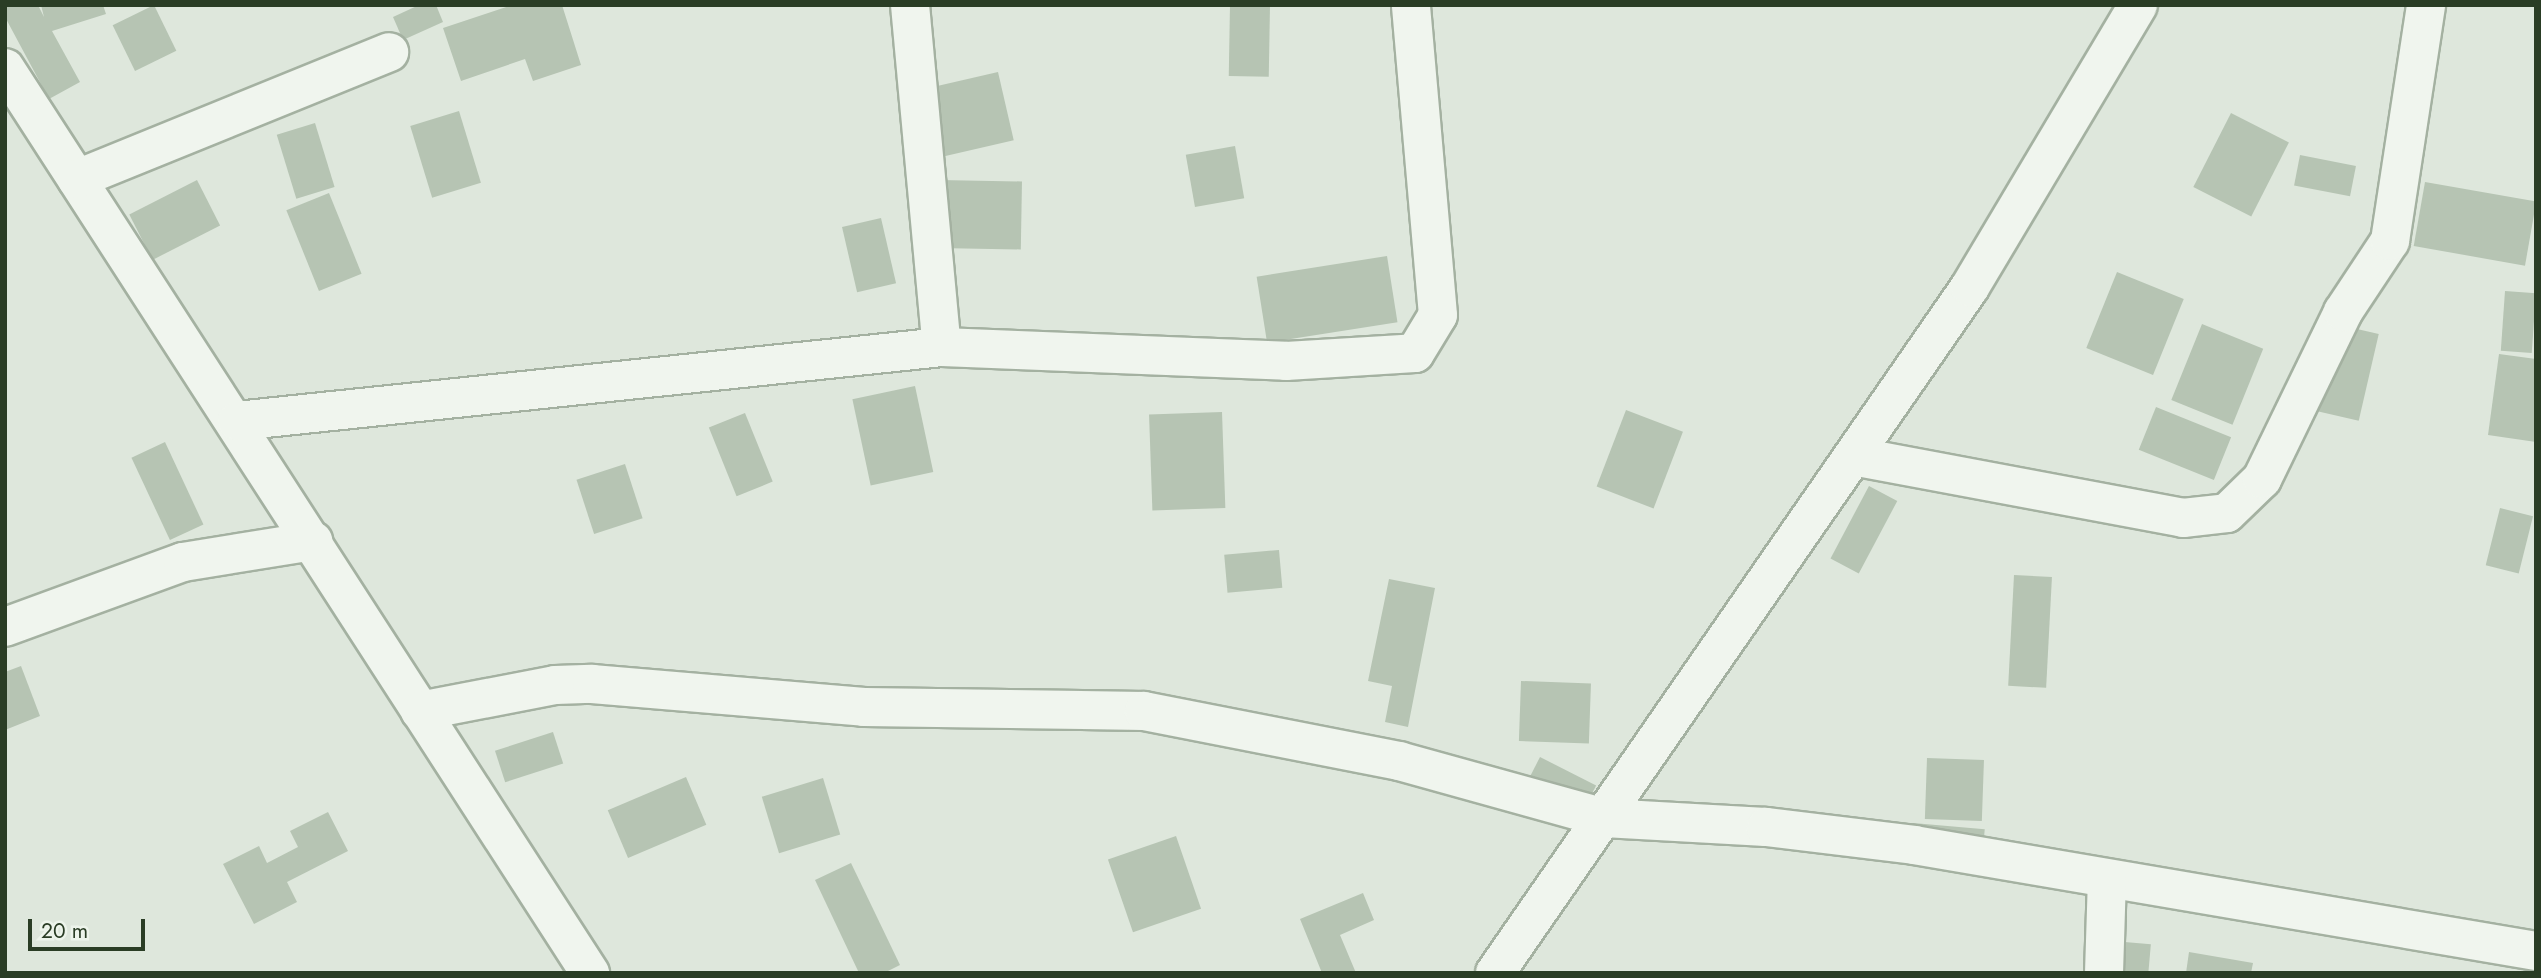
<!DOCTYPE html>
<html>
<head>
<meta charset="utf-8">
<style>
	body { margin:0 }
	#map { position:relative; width:2541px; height:978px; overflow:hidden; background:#dee7dc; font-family:Jost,sans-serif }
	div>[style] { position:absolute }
	.building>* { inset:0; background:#b6c4b3; transform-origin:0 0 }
	.roads { filter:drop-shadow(2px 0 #a4b1a1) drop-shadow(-2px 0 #a4b1a1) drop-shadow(0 2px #a4b1a1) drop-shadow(0 -2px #a4b1a1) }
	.minor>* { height:38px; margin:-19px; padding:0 19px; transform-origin:19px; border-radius:19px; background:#f0f5ee }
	span { translate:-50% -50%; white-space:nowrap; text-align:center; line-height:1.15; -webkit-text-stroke:5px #edf4eb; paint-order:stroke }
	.frame { position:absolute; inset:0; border:7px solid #2a3d25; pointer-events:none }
	.scale { position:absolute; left:28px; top:919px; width:117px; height:32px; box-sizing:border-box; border:4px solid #2a3d25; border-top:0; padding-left:9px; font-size:21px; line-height:24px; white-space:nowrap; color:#2a3d25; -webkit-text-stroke:5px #edf4eb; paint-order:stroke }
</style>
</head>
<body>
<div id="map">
	<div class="building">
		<i style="clip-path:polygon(5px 5px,38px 5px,44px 17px,41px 5px,103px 5px,106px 14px,52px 31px,80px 82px,49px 99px,5px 17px)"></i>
		<i style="left:154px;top:5px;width:51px;height:46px;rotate:64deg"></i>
		<i style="clip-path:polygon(419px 5px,436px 5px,443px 22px,403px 40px,393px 17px)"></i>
		<i style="clip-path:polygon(512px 5px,562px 5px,581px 65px,533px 81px,525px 59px,461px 81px,443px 28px)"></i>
		<i style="left:1230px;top:5px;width:40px;height:71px;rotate:1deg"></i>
		<i style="left:998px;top:72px;width:70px;height:79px;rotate:77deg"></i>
		<i style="left:459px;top:111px;width:75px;height:51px;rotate:73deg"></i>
		<i style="left:2231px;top:113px;width:65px;height:83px;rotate:27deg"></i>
		<i style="left:315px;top:123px;width:67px;height:40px;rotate:73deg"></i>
		<i style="left:1235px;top:146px;width:53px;height:50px;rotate:80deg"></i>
		<i style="left:2300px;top:155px;width:57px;height:31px;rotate:11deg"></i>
		<i style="left:197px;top:180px;width:51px;height:76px;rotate:63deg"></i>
		<i style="left:939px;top:180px;width:83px;height:68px;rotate:1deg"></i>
		<i style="left:2425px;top:182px;width:113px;height:65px;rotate:10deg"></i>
		<i style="left:329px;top:193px;width:87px;height:46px;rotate:68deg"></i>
		<i style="left:881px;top:218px;width:67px;height:40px;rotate:77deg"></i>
		<i style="left:1387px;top:256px;width:67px;height:132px;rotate:81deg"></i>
		<i style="left:2117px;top:272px;width:72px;height:82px;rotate:22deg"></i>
		<i style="left:2505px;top:291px;width:31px;height:60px;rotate:4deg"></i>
		<i style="left:2331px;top:323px;width:49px;height:89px;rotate:13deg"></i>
		<i style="left:2202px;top:324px;width:66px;height:82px;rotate:22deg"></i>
		<i style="clip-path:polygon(2499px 354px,2536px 359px,2536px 442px,2488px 435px)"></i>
		<i style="left:915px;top:386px;width:88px;height:64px;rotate:78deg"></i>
		<i style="left:2156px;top:407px;width:81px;height:46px;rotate:22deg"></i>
		<i style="left:1626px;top:410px;width:61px;height:82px;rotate:21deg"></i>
		<i style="left:1222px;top:412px;width:96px;height:73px;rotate:88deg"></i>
		<i style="left:745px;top:413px;width:74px;height:39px;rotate:68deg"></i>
		<i style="left:165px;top:442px;width:91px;height:37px;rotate:65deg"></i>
		<i style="left:625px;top:464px;width:57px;height:51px;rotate:72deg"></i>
		<i style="left:1869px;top:486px;width:32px;height:82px;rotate:28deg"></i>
		<i style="left:2500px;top:508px;width:34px;height:59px;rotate:14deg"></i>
		<i style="left:1279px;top:550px;width:38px;height:55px;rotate:85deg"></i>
		<i style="left:2014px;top:575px;width:38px;height:111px;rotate:3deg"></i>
		<i style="clip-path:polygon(1389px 579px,1435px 588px,1408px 727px,1385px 722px,1392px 686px,1368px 681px)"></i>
		<i style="clip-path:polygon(21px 666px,40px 716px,5px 730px,5px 672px)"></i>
		<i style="left:1521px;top:681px;width:70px;height:60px;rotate:2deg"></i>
		<i style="left:553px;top:732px;width:33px;height:61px;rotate:72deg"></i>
		<i style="left:1540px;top:757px;width:63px;height:30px;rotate:27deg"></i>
		<i style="left:1927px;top:758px;width:57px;height:61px;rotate:2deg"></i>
		<i style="left:686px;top:777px;width:52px;height:85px;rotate:67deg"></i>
		<i style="left:823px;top:778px;width:59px;height:64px;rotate:73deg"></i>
		<i style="clip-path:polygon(328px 812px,348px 851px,287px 882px,297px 902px,254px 924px,223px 864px,259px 846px,267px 863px,298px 847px,290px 831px)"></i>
		<i style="left:1913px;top:823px;width:72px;height:31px;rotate:5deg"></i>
		<i style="left:1176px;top:836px;width:77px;height:72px;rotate:71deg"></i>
		<i style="clip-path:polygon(851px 863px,900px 965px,884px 973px,859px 973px,815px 880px)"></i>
		<i style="clip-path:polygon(1363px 893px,1374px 920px,1340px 935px,1356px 973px,1322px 973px,1300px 919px)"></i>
		<i style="left:2113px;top:941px;width:38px;height:32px;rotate:5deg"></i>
		<i style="clip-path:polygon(2189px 952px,2253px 963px,2251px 973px,2186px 973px)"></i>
	</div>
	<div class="roads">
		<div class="minor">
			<i style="left:910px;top:5px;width:343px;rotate:84.7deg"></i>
			<i style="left:5px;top:68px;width:1078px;rotate:57.12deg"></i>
			<i style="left:77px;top:179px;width:337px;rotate:-22.1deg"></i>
			<i style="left:237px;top:421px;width:709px;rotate:-5.99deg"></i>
			<i style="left:942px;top:347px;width:344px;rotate:2.3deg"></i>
			<i style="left:1286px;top:361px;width:129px;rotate:-3.5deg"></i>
			<i style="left:1415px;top:353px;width:44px;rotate:-58.8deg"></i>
			<i style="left:1438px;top:315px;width:311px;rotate:-95deg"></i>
			<i style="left:1858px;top:457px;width:331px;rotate:10.6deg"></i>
			<i style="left:2183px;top:518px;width:44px;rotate:-6.5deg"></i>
			<i style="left:2227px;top:513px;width:49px;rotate:-44.2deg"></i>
			<i style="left:2262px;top:479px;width:186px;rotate:-64.1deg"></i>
			<i style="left:2343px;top:312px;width:85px;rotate:-56.5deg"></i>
			<i style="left:2390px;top:241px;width:239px;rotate:-81.3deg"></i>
			<i style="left:5px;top:627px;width:189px;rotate:-20.1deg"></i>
			<i style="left:183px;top:562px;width:132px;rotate:-9.2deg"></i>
			<i style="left:420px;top:711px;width:137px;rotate:-10.9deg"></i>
			<i style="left:555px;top:685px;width:37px;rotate:-2deg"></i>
			<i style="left:592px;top:684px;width:273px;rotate:4.8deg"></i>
			<i style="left:864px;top:707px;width:280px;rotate:0.8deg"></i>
			<i style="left:1144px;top:711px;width:260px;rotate:11.1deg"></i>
			<i style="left:1399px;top:761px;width:213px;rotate:15.5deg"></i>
			<i style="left:1604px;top:818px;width:162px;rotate:3.2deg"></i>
			<i style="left:1766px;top:827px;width:149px;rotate:6.9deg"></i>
			<i style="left:1914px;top:845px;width:631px;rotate:9.67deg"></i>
			<i style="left:1495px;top:973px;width:834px;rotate:-55.3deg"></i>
			<i style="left:1970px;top:287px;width:328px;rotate:-59.2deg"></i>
			<i style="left:2104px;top:973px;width:93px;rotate:-88.2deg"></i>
		</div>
	</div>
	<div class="frame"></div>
	<div class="scale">20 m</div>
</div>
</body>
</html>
